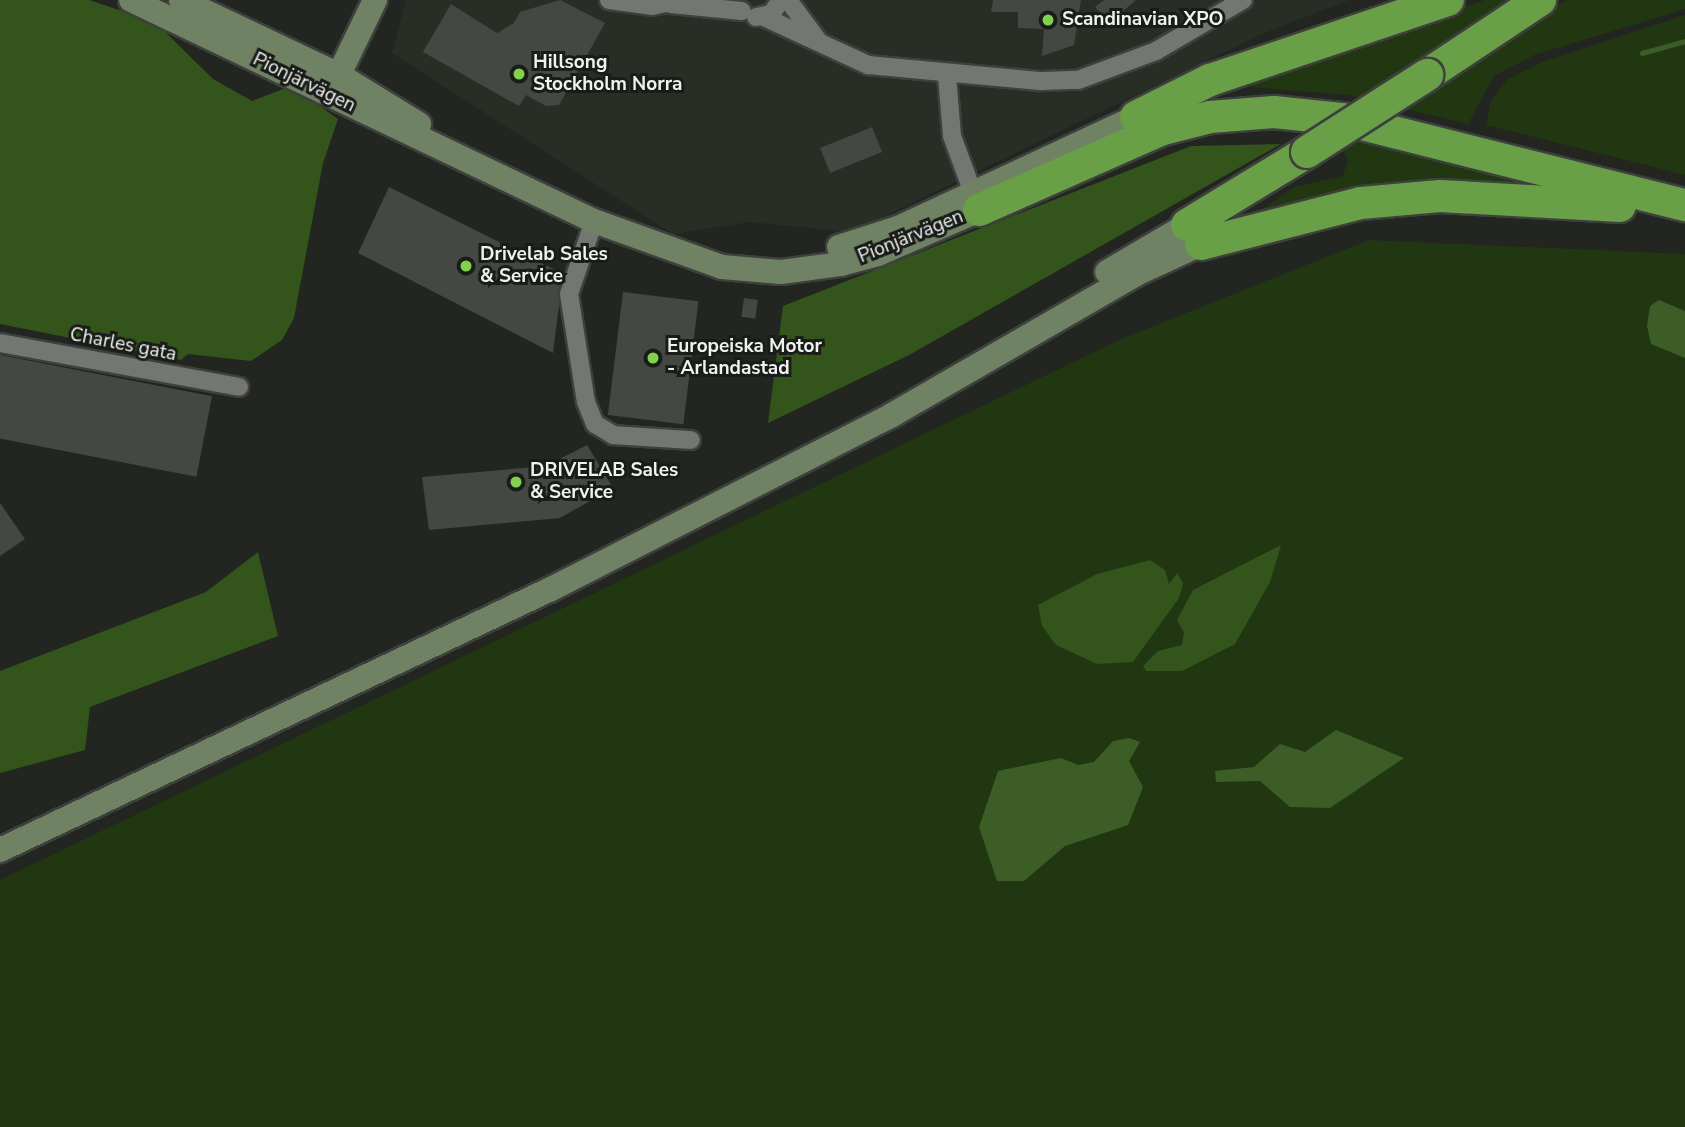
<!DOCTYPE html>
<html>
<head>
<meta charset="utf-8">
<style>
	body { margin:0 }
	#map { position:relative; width:1685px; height:1127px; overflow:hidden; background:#232521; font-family:"Nunito Sans",sans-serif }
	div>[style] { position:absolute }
	.built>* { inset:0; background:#282e25 }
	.green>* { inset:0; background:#213711 }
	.forest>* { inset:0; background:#33541b }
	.water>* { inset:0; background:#3c5e26 }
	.stream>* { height:4.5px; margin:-2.25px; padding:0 2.25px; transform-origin:2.25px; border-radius:2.25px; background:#3c5e26 }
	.building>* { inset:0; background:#444742; transform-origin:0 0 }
	.roads { filter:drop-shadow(2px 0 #3e403d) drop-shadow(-2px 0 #3e403d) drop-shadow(0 2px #3e403d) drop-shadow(0 -2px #3e403d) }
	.street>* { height:18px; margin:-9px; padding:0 9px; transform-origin:9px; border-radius:9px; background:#737671 }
	.secondary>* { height:24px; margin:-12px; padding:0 12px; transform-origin:12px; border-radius:12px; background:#708264 }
	.highway>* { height:32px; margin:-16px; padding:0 16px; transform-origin:16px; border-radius:16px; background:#699f46 }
	.bridges { filter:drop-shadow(2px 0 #3e403d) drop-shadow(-2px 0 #3e403d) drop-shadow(0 2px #3e403d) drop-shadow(0 -2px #3e403d) }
	.highway-bridge>* { height:32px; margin:-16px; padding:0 16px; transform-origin:16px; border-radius:16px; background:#699f46 }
	.dots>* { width:19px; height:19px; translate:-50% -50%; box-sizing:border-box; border:4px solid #191c18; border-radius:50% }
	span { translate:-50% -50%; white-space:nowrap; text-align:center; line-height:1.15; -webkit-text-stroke:6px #191c18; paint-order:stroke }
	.poi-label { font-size:19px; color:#f0f2ef; font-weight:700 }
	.left { translate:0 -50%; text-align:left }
	.street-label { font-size:19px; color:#f0f2ef }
</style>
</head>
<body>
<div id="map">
	<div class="built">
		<i style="clip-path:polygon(406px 0,1349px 0,1264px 33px,852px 232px,750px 222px,673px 234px,392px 53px)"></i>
	</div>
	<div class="green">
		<i style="clip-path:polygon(1485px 0,1519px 0,1445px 80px,1567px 0,1685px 0,1685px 9px,1534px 55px,1494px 76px,1468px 124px,1349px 95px,1237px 86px)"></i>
		<i style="clip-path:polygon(1685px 15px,1685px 175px,1486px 125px,1491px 101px,1508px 79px,1542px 62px)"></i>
		<i style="clip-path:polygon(1369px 133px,1600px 195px,1250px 218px,1294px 187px,1343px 176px,1348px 159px,1341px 149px)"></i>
		<i style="clip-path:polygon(1369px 240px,1685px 254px,1685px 1127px,0 1127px,0 880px,1119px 340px)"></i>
	</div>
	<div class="forest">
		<i style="clip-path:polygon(0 0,89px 0,155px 22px,213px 79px,252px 101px,291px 86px,338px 119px,323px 163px,294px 318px,282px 340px,251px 361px,188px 354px,181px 360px,0 324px)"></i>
		<i style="clip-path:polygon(1281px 144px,909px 355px,768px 423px,783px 306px,1191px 146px)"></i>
		<i style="clip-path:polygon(1281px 545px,1270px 582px,1235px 644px,1182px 671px,1146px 671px,1143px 666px,1158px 651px,1182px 645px,1184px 633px,1177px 620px,1193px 590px)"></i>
		<i style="clip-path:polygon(258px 552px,278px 636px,90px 707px,85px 750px,0 773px,0 671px,206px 592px)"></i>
		<i style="clip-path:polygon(1150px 560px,1165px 570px,1169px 584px,1177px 573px,1183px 583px,1179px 598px,1133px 662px,1097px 664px,1056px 645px,1042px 626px,1038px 605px,1097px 574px)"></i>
	</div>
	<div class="water">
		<i style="clip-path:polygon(1659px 300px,1685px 311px,1685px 358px,1651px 344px,1647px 326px,1650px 306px)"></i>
		<i style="clip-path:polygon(1336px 730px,1404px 758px,1330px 808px,1290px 807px,1260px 781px,1216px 782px,1215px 771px,1254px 767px,1280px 744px,1305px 752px)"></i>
		<i style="clip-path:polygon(1129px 738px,1140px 742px,1129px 761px,1143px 787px,1128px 825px,1065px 846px,1024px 881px,997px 881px,979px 827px,998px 771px,1061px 758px,1078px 765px,1094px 762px,1113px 741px)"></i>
	</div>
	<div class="stream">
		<i style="left:1642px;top:53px;width:45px;rotate:-15.6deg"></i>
	</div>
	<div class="building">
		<i style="clip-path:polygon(560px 0,605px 23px,559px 105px,546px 106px,526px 95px,519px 106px,423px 52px,451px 4px,497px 33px,514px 23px,520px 12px)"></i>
		<i style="clip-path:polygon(993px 0,1081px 0,1074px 45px,1042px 56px,1044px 29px,1018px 28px,1018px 12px,991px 12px)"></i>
		<i style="clip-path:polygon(1104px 0,1136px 0,1109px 23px,1095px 7px)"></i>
		<i style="left:872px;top:127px;width:27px;height:56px;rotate:68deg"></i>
		<i style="clip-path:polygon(389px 187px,563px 274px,553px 353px,358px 253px)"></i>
		<i style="left:623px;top:292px;width:76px;height:124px;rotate:7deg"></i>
		<i style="left:744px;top:298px;width:14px;height:19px;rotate:8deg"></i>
		<i style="left:0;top:355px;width:216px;height:82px;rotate:11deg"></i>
		<i style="clip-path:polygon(587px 445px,613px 488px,560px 518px,429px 530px,422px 477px,546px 466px)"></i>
		<i style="clip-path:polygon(0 503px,25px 539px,0 556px)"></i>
	</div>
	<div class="roads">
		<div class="street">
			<i style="left:609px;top:0;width:43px;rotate:7.9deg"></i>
			<i style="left:652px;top:6px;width:30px;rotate:-12deg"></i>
			<i style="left:788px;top:0;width:49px;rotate:53.4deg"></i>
			<i style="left:671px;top:4px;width:71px;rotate:5.6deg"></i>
			<i style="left:756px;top:17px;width:15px;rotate:-11deg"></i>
			<i style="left:771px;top:14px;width:17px;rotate:-54deg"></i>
			<i style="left:764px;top:17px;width:115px;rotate:24.8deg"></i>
			<i style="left:868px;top:65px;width:175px;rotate:5.3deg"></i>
			<i style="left:1042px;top:81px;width:36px;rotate:-2deg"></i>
			<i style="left:1078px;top:80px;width:83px;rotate:-20.4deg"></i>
			<i style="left:1156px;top:51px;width:101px;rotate:-30.4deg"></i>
			<i style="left:947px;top:76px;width:60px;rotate:85.2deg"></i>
			<i style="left:952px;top:136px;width:72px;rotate:69.8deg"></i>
			<i style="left:594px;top:221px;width:77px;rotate:108.9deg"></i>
			<i style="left:569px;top:294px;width:109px;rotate:81.1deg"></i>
			<i style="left:586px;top:402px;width:24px;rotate:68deg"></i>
			<i style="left:595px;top:424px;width:21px;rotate:31deg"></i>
			<i style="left:613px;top:435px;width:78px;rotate:3.7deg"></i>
			<i style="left:0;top:343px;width:243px;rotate:10.4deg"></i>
		</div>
		<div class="secondary">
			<i style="left:131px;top:0;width:513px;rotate:25.52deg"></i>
			<i style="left:594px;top:221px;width:136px;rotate:19.8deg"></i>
			<i style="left:722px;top:267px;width:59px;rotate:4.8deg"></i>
			<i style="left:781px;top:272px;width:61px;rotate:-7.6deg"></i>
			<i style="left:841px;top:264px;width:38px;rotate:-15deg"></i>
			<i style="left:878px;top:254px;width:110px;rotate:-23.5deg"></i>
			<i style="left:181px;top:0;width:175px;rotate:25.4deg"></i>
			<i style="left:339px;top:75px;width:94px;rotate:31.5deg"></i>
			<i style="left:332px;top:89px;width:99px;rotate:-64.2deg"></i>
			<i style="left:839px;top:247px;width:62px;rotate:-17.9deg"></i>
			<i style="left:898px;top:228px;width:263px;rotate:-25deg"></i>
			<i style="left:1107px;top:272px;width:93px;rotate:-30.4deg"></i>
			<i style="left:0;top:850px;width:610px;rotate:-25.35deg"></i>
			<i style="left:551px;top:589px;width:383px;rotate:-27deg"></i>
			<i style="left:892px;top:415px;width:284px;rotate:-30deg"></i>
			<i style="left:1138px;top:273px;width:69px;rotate:-24.7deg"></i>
		</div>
		<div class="highway">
			<i style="left:1427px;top:75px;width:136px;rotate:-33.6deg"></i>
			<i style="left:1136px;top:117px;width:83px;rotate:-26.6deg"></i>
			<i style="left:1210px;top:80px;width:251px;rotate:-18.6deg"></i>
			<i style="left:979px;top:210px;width:201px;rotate:-23.8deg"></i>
			<i style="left:1163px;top:129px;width:49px;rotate:-14.3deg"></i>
			<i style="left:1210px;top:117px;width:64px;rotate:-4.5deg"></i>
			<i style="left:1274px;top:112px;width:68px;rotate:5.9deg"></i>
			<i style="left:1342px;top:119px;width:354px;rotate:14.1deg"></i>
			<i style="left:1187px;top:225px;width:140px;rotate:-31.3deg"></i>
			<i style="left:1201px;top:244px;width:165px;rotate:-14.4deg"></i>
			<i style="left:1361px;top:203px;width:79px;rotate:-5.1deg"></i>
			<i style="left:1440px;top:196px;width:180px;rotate:3.2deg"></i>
		</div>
	</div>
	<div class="bridges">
		<div class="highway-bridge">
			<i style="left:1307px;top:152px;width:143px;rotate:-32.7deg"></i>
		</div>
	</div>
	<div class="dots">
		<i style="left:1048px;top:20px;background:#83d04e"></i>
		<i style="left:519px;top:74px;background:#83d04e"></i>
		<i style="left:466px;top:266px;background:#83d04e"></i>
		<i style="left:653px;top:358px;background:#83d04e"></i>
		<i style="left:516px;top:482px;background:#83d04e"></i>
	</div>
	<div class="poi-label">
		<span class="left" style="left:1062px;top:20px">Scandinavian XPO</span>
		<span class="left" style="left:533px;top:74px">Hillsong<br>Stockholm Norra</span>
		<span class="left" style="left:480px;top:266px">Drivelab Sales<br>&amp; Service</span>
		<span class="left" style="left:667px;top:358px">Europeiska Motor<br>- Arlandastad</span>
		<span class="left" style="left:530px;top:482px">DRIVELAB Sales<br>&amp; Service</span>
	</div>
	<div class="street-label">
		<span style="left:304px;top:83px;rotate:26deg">Pionjärvägen</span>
		<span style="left:911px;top:237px;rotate:-22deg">Pionjärvägen</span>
		<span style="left:123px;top:345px;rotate:11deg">Charles gata</span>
	</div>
</div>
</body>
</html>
